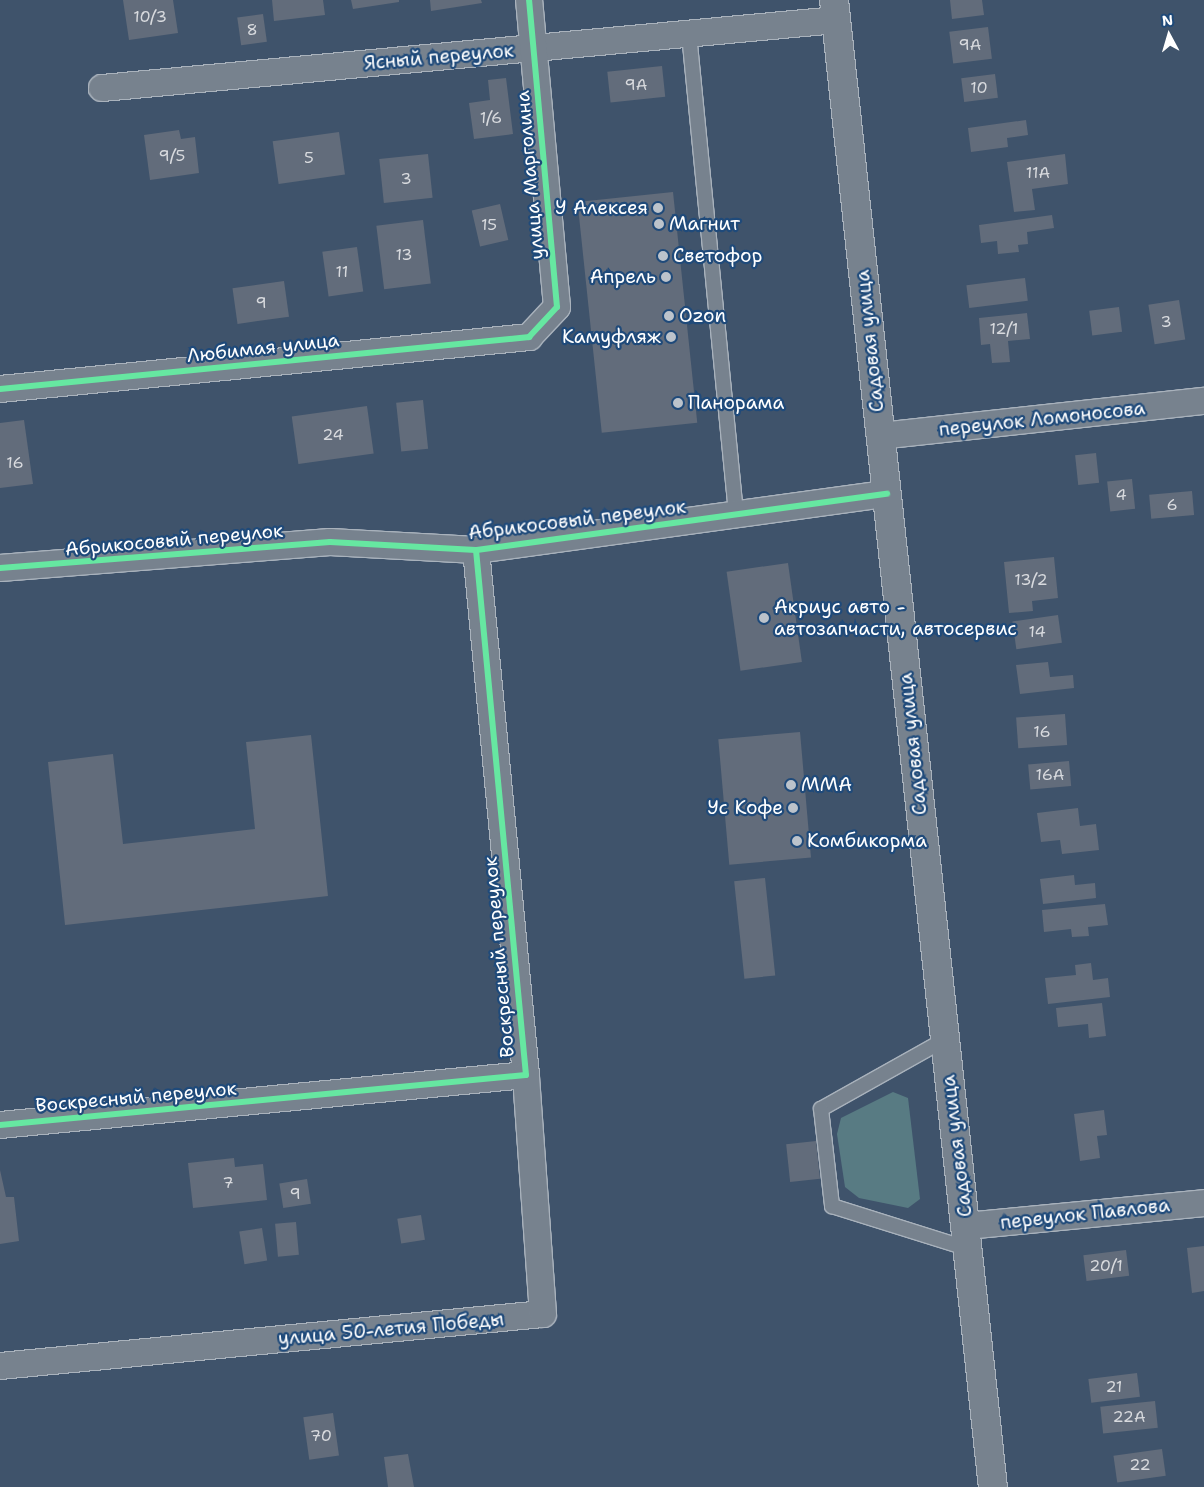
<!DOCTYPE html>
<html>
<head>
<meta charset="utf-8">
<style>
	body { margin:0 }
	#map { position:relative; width:1204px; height:1487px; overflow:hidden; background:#3f536b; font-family:"Shantell Sans",sans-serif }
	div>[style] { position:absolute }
	.green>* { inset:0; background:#587b83 }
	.building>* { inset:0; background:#626c7b; transform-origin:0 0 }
	.roads { filter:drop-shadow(1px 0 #a9b2bc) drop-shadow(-1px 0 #a9b2bc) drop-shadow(0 1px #a9b2bc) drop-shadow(0 -1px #a9b2bc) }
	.lane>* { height:14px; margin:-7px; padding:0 7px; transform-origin:7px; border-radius:7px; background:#77828e }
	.street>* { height:26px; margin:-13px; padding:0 13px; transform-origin:13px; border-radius:13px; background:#77828e }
	.secondary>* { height:28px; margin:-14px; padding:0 14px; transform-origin:14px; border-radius:14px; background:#77828e }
	.cycleway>* { height:6px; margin:-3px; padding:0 3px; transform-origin:3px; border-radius:3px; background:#66e7a1 }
	.dots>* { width:14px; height:14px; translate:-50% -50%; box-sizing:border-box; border:2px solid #1f4a7a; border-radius:50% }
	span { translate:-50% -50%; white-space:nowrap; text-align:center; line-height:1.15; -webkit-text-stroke:4.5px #1f4a7a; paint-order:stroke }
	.number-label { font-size:16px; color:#d8dade }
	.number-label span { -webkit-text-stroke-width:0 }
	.street-label { font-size:19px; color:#fff }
	.poi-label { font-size:19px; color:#fff }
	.right { translate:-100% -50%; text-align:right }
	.left { translate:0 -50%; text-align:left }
	.north { position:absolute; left:1144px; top:10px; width:50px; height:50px; -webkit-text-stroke:4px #1f4a7a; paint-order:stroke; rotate:354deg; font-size:14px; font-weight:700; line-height:20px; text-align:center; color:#fff }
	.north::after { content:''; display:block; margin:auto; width:18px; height:22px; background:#fff; clip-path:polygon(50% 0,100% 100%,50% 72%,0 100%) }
</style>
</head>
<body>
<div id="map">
	<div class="green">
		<i style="clip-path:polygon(893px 1092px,908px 1098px,920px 1199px,908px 1208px,859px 1198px,845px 1187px,837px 1134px,841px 1118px)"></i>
	</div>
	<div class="building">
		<i style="clip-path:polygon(123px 0,173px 0,178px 33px,129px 40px)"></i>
		<i style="clip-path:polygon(272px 0,323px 0,325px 15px,274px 21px)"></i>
		<i style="clip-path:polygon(351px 0,399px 0,399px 2px,353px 9px)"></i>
		<i style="clip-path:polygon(430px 0,481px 0,482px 3px,431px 11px)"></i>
		<i style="clip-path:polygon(950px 0,982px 0,984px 15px,952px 19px)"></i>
		<i style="left:263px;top:14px;width:28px;height:26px;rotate:82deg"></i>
		<i style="left:988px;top:27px;width:32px;height:39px;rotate:83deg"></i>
		<i style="left:662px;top:66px;width:31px;height:55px;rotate:84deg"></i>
		<i style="left:995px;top:74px;width:24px;height:34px;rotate:83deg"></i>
		<i style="clip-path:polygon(506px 78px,513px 134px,474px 139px,469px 103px,490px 100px,488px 80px)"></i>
		<i style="clip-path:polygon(1026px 120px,1028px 135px,1007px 138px,1008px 147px,971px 152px,968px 128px)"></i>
		<i style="clip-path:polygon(179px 130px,181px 139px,195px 137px,199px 173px,150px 180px,144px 135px)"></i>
		<i style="left:339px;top:132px;width:43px;height:67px;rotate:82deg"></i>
		<i style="left:428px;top:154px;width:44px;height:49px;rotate:84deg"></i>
		<i style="clip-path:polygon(1065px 154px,1068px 184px,1032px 189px,1035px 210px,1014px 212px,1007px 162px)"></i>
		<i style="left:673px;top:192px;width:232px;height:96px;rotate:84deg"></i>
		<i style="left:500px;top:204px;width:37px;height:29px;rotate:77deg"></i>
		<i style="clip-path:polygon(1052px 215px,1054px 228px,1027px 232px,1028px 244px,1018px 245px,1019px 252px,998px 254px,997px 241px,981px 243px,979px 225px)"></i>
		<i style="left:423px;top:220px;width:64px;height:47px;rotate:83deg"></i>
		<i style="left:357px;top:247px;width:45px;height:35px;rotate:82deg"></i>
		<i style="left:1025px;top:278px;width:23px;height:59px;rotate:83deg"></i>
		<i style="left:284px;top:281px;width:36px;height:52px;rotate:82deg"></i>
		<i style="left:1179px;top:300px;width:40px;height:31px;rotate:81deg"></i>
		<i style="left:1119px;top:307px;width:25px;height:30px;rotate:83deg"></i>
		<i style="clip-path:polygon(1027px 313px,1030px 339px,1008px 341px,1010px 362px,992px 363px,990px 344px,981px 345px,979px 318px)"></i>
		<i style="left:423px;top:400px;width:49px;height:27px;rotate:84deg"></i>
		<i style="left:367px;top:406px;width:48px;height:76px;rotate:82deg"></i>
		<i style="clip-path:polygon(24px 420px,33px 484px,0 488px,0 423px)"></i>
		<i style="left:1096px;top:453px;width:30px;height:21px;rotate:84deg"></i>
		<i style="left:1132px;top:479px;width:30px;height:25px;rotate:84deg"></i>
		<i style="left:1192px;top:491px;width:24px;height:43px;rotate:85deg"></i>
		<i style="clip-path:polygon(1054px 557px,1058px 598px,1032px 601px,1033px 611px,1009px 613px,1004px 562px)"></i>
		<i style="left:788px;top:563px;width:100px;height:62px;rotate:82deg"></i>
		<i style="left:1058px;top:615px;width:28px;height:46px;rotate:82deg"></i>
		<i style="clip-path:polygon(1048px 662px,1050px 677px,1073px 675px,1074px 688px,1020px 694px,1016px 665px)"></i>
		<i style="left:1065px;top:714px;width:31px;height:49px;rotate:86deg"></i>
		<i style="left:800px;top:732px;width:126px;height:82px;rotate:85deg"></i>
		<i style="clip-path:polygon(311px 735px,328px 896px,65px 925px,48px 762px,113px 754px,123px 844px,255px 829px,246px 742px)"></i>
		<i style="left:1069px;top:761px;width:25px;height:41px;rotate:85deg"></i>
		<i style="clip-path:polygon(1078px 808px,1080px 826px,1096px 824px,1099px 850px,1062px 854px,1060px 840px,1041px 842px,1037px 813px)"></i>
		<i style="clip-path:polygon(1074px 875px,1075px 885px,1095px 883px,1096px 898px,1043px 904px,1040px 879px)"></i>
		<i style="left:765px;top:878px;width:98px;height:31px;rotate:84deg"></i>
		<i style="clip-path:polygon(1105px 904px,1108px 925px,1088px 927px,1089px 936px,1072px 937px,1071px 929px,1044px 932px,1042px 910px)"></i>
		<i style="clip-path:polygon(1091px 963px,1093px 980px,1108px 978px,1110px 997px,1048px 1004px,1045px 978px,1076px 975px,1075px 965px)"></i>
		<i style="clip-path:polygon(1102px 1003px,1106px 1036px,1089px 1038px,1088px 1024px,1058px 1027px,1056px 1008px)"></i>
		<i style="clip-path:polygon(1104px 1110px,1107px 1135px,1097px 1136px,1100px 1158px,1080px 1161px,1074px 1114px)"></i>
		<i style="left:816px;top:1141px;width:38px;height:30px;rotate:84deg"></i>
		<i style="clip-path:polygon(234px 1158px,235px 1167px,263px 1164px,267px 1200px,193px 1208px,188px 1163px)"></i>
		<i style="clip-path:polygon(0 1170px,6px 1197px,14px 1197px,19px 1241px,0 1244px)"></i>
		<i style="left:307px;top:1179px;width:25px;height:28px;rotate:81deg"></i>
		<i style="left:421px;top:1215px;width:25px;height:24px;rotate:81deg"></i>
		<i style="left:296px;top:1222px;width:33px;height:21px;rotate:85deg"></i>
		<i style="left:262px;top:1228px;width:33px;height:23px;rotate:81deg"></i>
		<i style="clip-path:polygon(1204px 1246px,1204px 1291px,1192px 1293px,1187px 1248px)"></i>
		<i style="left:1126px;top:1250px;width:26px;height:43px;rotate:83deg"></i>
		<i style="left:1137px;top:1373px;width:24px;height:49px;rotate:83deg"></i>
		<i style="left:1155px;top:1401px;width:27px;height:55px;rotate:84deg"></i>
		<i style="left:333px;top:1413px;width:43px;height:30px;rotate:82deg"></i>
		<i style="left:1162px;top:1449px;width:27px;height:49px;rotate:82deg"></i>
		<i style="clip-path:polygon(408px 1454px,414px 1487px,388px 1487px,384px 1457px)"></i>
	</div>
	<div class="roads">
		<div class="lane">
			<i style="left:689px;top:34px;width:483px;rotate:84.4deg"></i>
			<i style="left:944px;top:1040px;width:141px;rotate:150.7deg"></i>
			<i style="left:821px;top:1109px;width:98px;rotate:83.5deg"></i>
			<i style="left:832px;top:1206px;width:144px;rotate:17.4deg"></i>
		</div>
		<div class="street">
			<i style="left:102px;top:88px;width:737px;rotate:-5.29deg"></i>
			<i style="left:0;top:389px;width:532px;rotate:-5.61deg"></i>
			<i style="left:529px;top:337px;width:41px;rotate:-47deg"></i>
			<i style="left:557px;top:307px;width:308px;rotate:-95.2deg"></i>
			<i style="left:880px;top:436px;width:326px;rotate:-6.2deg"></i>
			<i style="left:0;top:568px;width:331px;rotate:-4.5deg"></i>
			<i style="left:330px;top:542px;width:146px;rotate:3.1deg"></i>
			<i style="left:476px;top:550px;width:415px;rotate:-7.8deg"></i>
			<i style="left:0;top:1125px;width:528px;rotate:-5.43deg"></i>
			<i style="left:526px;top:1075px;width:527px;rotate:-95.44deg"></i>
			<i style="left:966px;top:1226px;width:239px;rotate:-5.5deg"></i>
			<i style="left:0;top:1366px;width:545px;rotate:-5.47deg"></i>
			<i style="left:543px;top:1314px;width:240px;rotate:-94.1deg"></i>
		</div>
		<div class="secondary">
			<i style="left:834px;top:0;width:1495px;rotate:83.9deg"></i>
		</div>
	</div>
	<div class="cycleway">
		<i style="left:0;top:389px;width:532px;rotate:-5.61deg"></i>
		<i style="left:529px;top:337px;width:41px;rotate:-47deg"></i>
		<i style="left:557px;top:307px;width:308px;rotate:-95.2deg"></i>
		<i style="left:0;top:568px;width:331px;rotate:-4.5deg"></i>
		<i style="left:330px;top:542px;width:146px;rotate:3.1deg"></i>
		<i style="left:476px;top:550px;width:415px;rotate:-7.8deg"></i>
		<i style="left:0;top:1125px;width:528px;rotate:-5.43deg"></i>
		<i style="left:526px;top:1075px;width:527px;rotate:-95.44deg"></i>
	</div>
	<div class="dots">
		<i style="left:658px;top:208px;background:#bcc3cb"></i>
		<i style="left:659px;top:224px;background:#bcc3cb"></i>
		<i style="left:663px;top:256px;background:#bcc3cb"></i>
		<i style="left:666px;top:277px;background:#bcc3cb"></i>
		<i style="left:669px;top:316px;background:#bcc3cb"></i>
		<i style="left:671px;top:337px;background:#bcc3cb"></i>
		<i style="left:678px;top:403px;background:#bcc3cb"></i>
		<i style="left:764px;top:618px;background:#bcc3cb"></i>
		<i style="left:791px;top:785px;background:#bcc3cb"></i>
		<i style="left:793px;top:808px;background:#bcc3cb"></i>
		<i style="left:797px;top:841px;background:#bcc3cb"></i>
	</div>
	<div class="number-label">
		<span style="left:150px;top:17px">10/3</span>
		<span style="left:252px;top:30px">8</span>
		<span style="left:970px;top:45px">9А</span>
		<span style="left:636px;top:85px">9А</span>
		<span style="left:979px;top:88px">10</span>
		<span style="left:491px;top:118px">1/6</span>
		<span style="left:172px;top:156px">9/5</span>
		<span style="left:309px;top:158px">5</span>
		<span style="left:1038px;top:173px">11А</span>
		<span style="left:406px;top:179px">3</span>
		<span style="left:489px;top:225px">15</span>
		<span style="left:404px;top:255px">13</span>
		<span style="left:342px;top:272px">11</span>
		<span style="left:261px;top:303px">9</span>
		<span style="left:1166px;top:322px">3</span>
		<span style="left:1004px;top:329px">12/1</span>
		<span style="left:333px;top:435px">24</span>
		<span style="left:15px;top:463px">16</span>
		<span style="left:1121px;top:495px">4</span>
		<span style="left:1172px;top:505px">6</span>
		<span style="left:1031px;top:580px">13/2</span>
		<span style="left:1037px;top:632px">14</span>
		<span style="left:1042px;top:732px">16</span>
		<span style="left:1050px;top:775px">16А</span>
		<span style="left:228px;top:1183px">7</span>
		<span style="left:295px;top:1194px">9</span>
		<span style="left:1106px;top:1266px">20/1</span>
		<span style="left:1114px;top:1387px">21</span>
		<span style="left:1129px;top:1417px">22А</span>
		<span style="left:321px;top:1436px">70</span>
		<span style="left:1140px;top:1465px">22</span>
	</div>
	<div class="street-label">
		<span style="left:439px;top:57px;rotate:-5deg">Ясный переулок</span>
		<span style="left:530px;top:175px;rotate:-95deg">улица Марголина</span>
		<span style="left:870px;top:341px;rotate:-96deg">Садовая улица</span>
		<span style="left:263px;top:348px;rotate:-6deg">Любимая улица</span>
		<span style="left:1042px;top:419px;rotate:-6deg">переулок Ломоносова</span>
		<span style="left:577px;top:520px;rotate:-7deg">Абрикосовый переулок</span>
		<span style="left:174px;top:540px;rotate:-5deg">Абрикосовый переулок</span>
		<span style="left:913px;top:744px;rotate:-96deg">Садовая улица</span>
		<span style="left:499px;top:957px;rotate:-95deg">Воскресный переулок</span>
		<span style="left:136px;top:1097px;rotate:-5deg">Воскресный переулок</span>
		<span style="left:957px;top:1146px;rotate:-97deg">Садовая улица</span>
		<span style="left:1085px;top:1214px;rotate:-6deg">переулок Павлова</span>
		<span style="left:391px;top:1329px;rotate:-5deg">улица 50-летия Победы</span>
	</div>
	<div class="poi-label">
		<span class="right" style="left:648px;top:208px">У Алексея</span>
		<span class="left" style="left:669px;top:224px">Магнит</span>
		<span class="left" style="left:673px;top:256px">Светофор</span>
		<span class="right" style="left:656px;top:277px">Апрель</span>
		<span class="left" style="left:679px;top:316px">Ozon</span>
		<span class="right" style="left:661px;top:337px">Камуфляж</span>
		<span class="left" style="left:688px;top:403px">Панорама</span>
		<span class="left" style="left:774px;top:618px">Акриус авто -<br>автозапчасти, автосервис</span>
		<span class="left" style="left:801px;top:785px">ММА</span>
		<span class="right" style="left:783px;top:808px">Ус Кофе</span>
		<span class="left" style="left:807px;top:841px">Комбикорма</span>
	</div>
	<div class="north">N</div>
</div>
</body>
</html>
